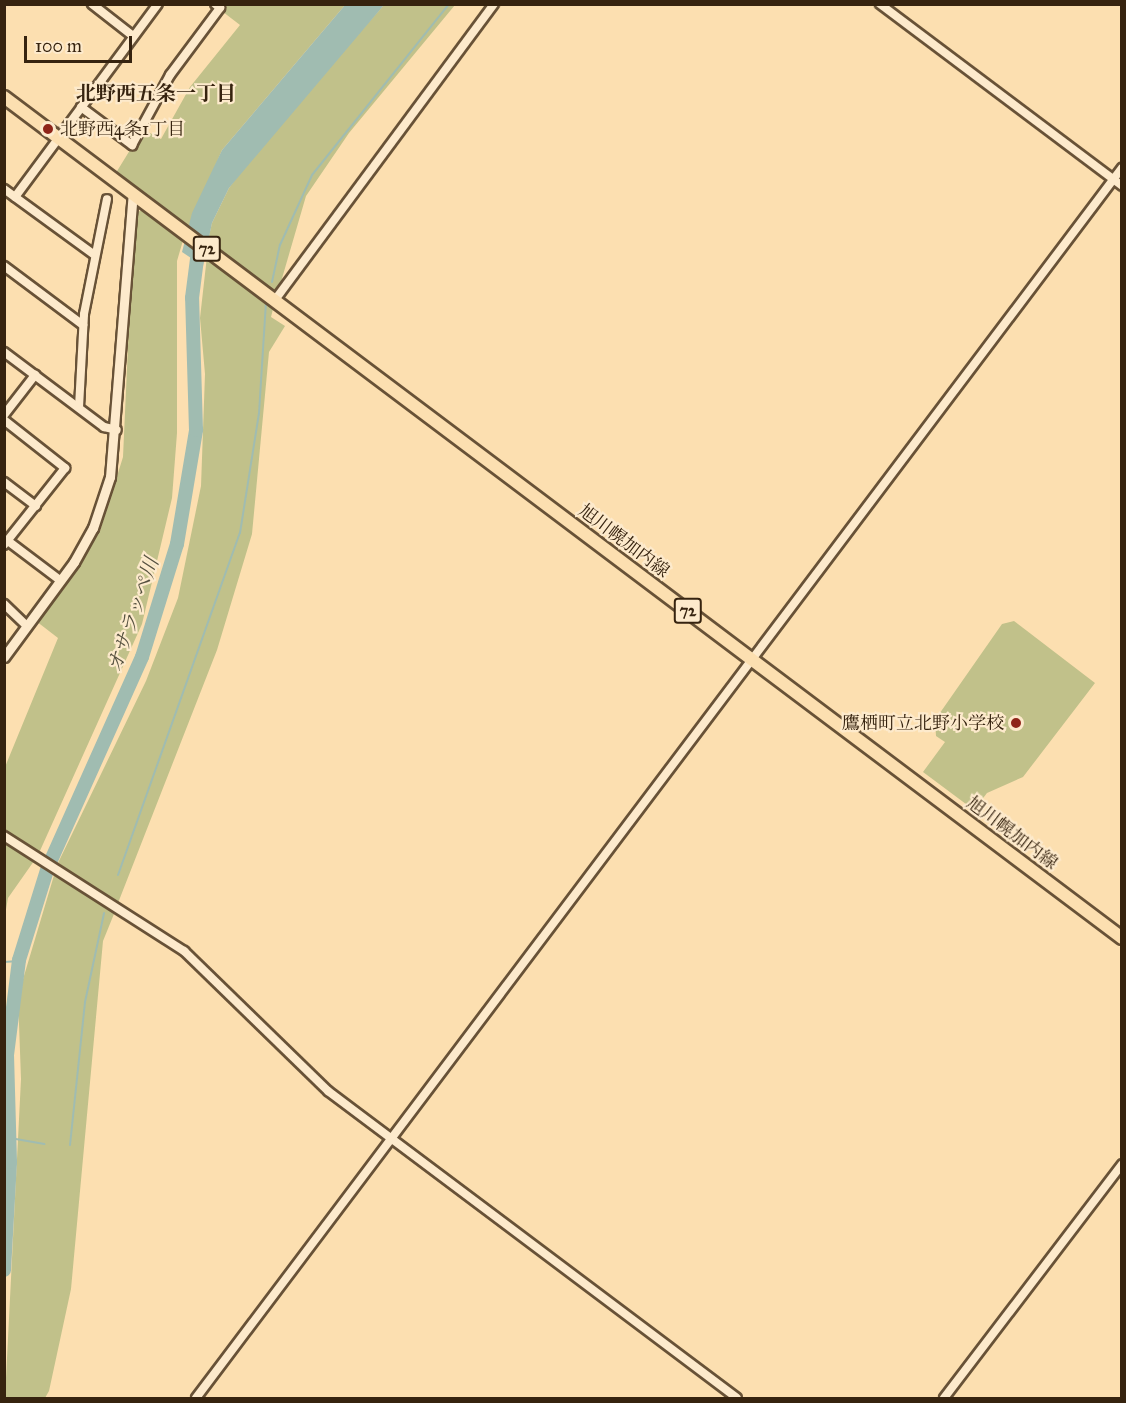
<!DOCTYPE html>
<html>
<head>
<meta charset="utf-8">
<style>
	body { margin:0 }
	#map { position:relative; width:1126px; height:1403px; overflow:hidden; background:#fcdfb0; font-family:"IM FELL Great Primer","Noto Serif JP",serif }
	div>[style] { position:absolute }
	.green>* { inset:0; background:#c1c18a }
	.water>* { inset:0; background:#a0bcb1 }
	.stream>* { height:2px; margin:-1px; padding:0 1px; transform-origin:1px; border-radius:1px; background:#a0bcb1 }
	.river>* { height:14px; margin:-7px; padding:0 7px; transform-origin:7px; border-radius:7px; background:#a0bcb1 }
	.roads { filter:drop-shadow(2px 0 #685237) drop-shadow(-2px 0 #685237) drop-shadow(0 2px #685237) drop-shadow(0 -2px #685237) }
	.minor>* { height:8px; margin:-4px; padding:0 4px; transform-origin:4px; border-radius:4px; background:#fdeacc }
	.tertiary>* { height:9px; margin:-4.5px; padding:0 4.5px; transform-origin:4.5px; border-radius:4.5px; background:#fdeacc }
	.primary>* { height:12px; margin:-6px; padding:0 6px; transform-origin:6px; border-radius:6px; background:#fcdfb0 }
	.dots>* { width:16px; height:16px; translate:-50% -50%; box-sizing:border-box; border:3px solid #fdeacc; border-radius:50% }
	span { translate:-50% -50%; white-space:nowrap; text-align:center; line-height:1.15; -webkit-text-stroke:4.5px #fdeacc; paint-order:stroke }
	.shield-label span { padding:2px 4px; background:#fdeacc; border:2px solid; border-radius:4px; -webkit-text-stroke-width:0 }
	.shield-label { font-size:16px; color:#36230f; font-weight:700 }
	.poi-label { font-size:18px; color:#36230f }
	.left { translate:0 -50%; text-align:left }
	.right { translate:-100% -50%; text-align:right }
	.street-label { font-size:18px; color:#36230f }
	.neighbourhood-label { font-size:20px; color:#36230f; font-weight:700 }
	.water-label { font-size:20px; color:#565140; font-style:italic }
	.frame { position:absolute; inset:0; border:6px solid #36230f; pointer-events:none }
	.scale { position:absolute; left:24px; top:36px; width:108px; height:27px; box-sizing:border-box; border:3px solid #36230f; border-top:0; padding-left:8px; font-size:18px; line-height:21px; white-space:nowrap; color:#36230f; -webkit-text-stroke:4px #fdeacc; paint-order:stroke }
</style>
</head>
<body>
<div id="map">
	<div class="green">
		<i style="clip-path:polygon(214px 5px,345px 5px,222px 150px,188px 229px,114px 176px,143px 129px,161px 139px,190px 87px,240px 25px)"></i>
		<i style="clip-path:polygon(384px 5px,455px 5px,349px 133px,306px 196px,276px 299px,207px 245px,212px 223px,229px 188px,262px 143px)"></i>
		<i style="clip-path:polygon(146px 209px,184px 237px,177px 261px,177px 433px,172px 498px,142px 624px,39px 853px,5px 833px,5px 767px,58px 638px,36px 621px,100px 531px,123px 457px,134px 213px)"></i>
		<i style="clip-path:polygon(207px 256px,274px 305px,271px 317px,285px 326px,269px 352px,252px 534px,217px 650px,118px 903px,58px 863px,146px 681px,178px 598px,201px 486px,205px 374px,200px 318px)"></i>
		<i style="clip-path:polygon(1014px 621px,1095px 683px,1023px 777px,987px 793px,974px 810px,923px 772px,945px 742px,936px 736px,935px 720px,1002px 624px)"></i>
		<i style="clip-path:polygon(5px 842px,34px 861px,8px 898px,5px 915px)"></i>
		<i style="clip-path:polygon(55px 872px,116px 909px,103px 941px,71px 1289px,49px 1391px,45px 1398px,5px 1398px,21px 1079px,18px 996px)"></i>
	</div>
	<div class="water">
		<i style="clip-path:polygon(345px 5px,384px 5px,229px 188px,212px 223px,203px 266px,182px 252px,192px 213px,222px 150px)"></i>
	</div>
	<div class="stream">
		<i style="left:272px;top:282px;width:38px;rotate:-78deg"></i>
		<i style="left:280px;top:245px;width:77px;rotate:-65.4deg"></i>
		<i style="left:312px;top:175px;width:219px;rotate:-51.3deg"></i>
		<i style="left:118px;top:875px;width:363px;rotate:-70.4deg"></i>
		<i style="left:240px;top:533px;width:121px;rotate:-81deg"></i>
		<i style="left:259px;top:413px;width:111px;rotate:-86.4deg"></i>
		<i style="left:4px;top:962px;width:15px;rotate:-4deg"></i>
		<i style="left:10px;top:1138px;width:35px;rotate:10deg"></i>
		<i style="left:70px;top:1145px;width:144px;rotate:-84deg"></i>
		<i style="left:85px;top:1002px;width:91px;rotate:-77.9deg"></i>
	</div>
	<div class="river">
		<i style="left:4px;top:1270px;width:108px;rotate:-86.8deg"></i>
		<i style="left:10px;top:1162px;width:107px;rotate:-91.6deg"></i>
		<i style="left:7px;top:1055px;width:96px;rotate:-82.8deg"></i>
		<i style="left:19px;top:960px;width:97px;rotate:-72.7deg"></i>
		<i style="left:48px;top:867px;width:230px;rotate:-65.9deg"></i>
		<i style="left:142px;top:657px;width:118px;rotate:-72.8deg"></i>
		<i style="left:177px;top:544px;width:116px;rotate:-80.5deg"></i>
		<i style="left:196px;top:430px;width:132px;rotate:-91.7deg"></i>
		<i style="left:192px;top:298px;width:55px;rotate:-82.7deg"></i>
	</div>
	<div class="roads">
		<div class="minor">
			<i style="left:92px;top:4px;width:52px;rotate:38deg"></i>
			<i style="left:880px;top:4px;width:303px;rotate:36.9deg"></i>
			<i style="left:81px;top:107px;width:64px;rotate:36.7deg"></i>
			<i style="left:132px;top:145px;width:80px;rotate:-61.5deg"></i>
			<i style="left:170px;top:75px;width:84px;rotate:-53.3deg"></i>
			<i style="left:220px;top:8px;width:6px;rotate:-141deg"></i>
			<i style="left:4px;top:189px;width:110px;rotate:36.1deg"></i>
			<i style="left:15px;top:197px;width:240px;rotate:-53.5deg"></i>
			<i style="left:4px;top:266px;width:99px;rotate:36.8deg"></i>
			<i style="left:275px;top:300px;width:368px;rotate:-53.5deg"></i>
			<i style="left:4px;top:352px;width:125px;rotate:36.9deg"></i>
			<i style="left:104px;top:427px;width:13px;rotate:13deg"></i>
			<i style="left:79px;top:407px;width:93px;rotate:-86.9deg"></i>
			<i style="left:84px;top:314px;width:117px;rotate:-78.7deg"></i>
			<i style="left:4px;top:415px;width:51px;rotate:-52.2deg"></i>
			<i style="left:4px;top:420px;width:78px;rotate:38.2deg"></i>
			<i style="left:65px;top:468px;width:98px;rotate:128.4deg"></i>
			<i style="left:4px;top:482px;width:40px;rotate:37deg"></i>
			<i style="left:8px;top:541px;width:66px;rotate:37deg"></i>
			<i style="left:4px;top:604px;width:32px;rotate:44deg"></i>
			<i style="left:4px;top:836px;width:214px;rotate:32.6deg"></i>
			<i style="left:184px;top:951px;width:201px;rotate:44.2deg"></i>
			<i style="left:328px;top:1091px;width:511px;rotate:36.89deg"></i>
			<i style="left:196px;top:1398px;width:1540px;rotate:-53.03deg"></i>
			<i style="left:944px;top:1398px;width:294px;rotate:-52.7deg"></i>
		</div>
		<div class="tertiary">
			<i style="left:4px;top:657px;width:118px;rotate:-53.6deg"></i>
			<i style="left:74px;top:562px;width:39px;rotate:-61deg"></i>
			<i style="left:93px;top:528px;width:54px;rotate:-71.6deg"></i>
			<i style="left:110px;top:477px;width:284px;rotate:-85.4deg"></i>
		</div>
		<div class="primary">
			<i style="left:4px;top:97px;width:1399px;rotate:36.95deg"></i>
		</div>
	</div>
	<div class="dots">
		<i style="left:48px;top:129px;background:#8f2418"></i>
		<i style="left:1016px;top:723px;background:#8f2418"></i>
	</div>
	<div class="shield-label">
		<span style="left:207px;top:249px">72</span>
		<span style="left:688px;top:611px">72</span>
	</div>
	<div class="poi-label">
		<span class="left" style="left:60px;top:129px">北野西4条1丁目</span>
		<span class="right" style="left:1004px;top:723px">鷹栖町立北野小学校</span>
	</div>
	<div class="street-label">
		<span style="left:624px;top:541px;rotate:37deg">旭川幌加内線</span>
		<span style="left:1012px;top:833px;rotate:37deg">旭川幌加内線</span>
	</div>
	<div class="neighbourhood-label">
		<span style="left:156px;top:93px">北野西五条一丁目</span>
	</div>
	<div class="water-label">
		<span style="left:133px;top:615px;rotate:-71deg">オサラッペ川</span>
	</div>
	<div class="frame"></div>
	<div class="scale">100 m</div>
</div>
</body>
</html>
